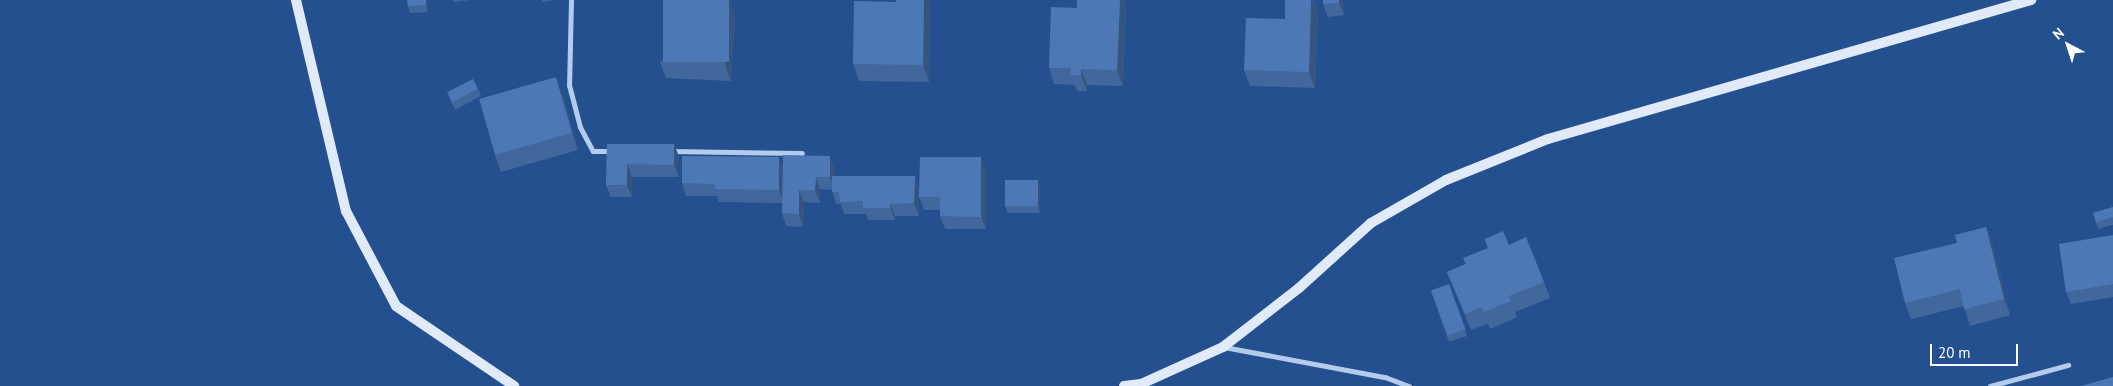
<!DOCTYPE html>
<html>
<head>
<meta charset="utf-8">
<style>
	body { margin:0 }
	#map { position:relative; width:2113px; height:386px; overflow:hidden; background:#24508f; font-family:"PT Sans",sans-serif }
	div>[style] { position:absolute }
	.street>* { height:5px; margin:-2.5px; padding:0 2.5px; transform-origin:2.5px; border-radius:2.5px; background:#b4ccec }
	.secondary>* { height:10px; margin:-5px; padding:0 5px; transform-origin:5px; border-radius:5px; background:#e0eaf9 }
	.wall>* { inset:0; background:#41689d }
	.shaded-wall>* { inset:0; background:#35557f }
	.building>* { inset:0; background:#4c79b6; transform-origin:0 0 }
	span { translate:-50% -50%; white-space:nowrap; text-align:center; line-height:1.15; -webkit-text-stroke:4.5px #24508f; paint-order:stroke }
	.north { position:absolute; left:2043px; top:20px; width:50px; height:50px; -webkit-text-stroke:4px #24508f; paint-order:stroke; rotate:320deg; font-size:14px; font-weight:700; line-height:20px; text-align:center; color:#fff }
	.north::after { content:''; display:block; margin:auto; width:18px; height:22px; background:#fff; clip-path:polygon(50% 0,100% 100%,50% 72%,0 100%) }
	.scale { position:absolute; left:1930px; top:344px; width:88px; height:22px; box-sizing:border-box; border:2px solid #fff; border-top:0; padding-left:6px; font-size:15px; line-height:18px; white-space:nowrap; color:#fff; -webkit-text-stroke:4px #24508f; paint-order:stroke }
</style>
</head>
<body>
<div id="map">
	<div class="street">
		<i style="left:571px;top:0;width:85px;rotate:91.3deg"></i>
		<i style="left:569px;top:85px;width:43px;rotate:75.3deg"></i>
		<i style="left:580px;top:127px;width:27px;rotate:62deg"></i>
		<i style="left:593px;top:151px;width:19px"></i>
		<i style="left:671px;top:151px;width:131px;rotate:0.9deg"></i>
		<i style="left:1224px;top:347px;width:164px;rotate:10.6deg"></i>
		<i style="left:1385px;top:377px;width:26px;rotate:21deg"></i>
		<i style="left:1990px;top:386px;width:81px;rotate:-15.1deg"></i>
	</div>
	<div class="secondary">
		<i style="left:296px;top:0;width:217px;rotate:76.7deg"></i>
		<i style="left:346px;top:211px;width:107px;rotate:62.2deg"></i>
		<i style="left:396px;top:306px;width:143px;rotate:34.1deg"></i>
		<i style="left:1124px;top:386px;width:17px;rotate:-7deg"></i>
		<i style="left:1141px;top:384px;width:90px;rotate:-24.3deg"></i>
		<i style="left:1223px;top:347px;width:96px;rotate:-37.8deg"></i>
		<i style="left:1299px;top:288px;width:97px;rotate:-42.1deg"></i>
		<i style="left:1371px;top:223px;width:86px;rotate:-29.8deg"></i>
		<i style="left:1446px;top:180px;width:110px;rotate:-21.9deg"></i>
		<i style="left:1548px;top:139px;width:503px;rotate:-16.06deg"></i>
	</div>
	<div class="wall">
		<i style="clip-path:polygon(428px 0,428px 12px,410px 13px,408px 6px)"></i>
		<i style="clip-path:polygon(453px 0,471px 0,454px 2px)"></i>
		<i style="clip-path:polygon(542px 0,556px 0,543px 2px)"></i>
		<i style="clip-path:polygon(1285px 0,1314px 0,1318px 11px,1315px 88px,1250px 86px,1244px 70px,1285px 19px)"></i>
		<i style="clip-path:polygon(1323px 0,1343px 0,1344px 15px,1328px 17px,1323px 4px)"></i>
		<i style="clip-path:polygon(896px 2px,930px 4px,929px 82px,859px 81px,853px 64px)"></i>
		<i style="clip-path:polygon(1126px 5px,1123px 86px,1087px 85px,1087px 91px,1077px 91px,1075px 85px,1054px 84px,1049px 68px,1077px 8px)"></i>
		<i style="clip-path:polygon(735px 14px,731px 81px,666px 78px,660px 62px)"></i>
		<i style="clip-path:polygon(478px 89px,481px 96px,455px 110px,447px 92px)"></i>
		<i style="clip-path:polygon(562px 93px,578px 150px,501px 172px,495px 155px)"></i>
		<i style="clip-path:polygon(607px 144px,674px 144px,679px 157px,679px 177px,632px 177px,632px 197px,611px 197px,606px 185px)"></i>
		<i style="clip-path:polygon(783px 166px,835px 169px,834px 176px,915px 176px,919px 188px,986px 170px,986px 229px,945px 229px,940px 216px,940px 210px,924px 210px,919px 197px,919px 216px,895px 216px,895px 220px,868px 220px,866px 214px,844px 214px,841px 204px,836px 204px,832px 190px,820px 189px,820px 203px,804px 202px,803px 227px,786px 226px,782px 213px,782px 203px,719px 202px,717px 196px,686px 196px,682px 183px)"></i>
		<i style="clip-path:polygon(1038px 180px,1040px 187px,1040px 213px,1008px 213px,1005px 206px)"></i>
		<i style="clip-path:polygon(2113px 207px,2113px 225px,2098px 229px,2093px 213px)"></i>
		<i style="clip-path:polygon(1986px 227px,1992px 243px,2010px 315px,1970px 326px,1964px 306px,1911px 319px,1905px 303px,1957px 243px)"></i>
		<i style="clip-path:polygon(2113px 235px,2113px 297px,2071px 304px,2066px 292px)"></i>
		<i style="clip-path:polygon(1485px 239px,1509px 245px,1544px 282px,1550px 298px,1515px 312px,1517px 317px,1490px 329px,1488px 324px,1471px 330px,1447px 272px,1465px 264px,1488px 248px)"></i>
		<i style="clip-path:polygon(1431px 291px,1465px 329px,1467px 336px,1449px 342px)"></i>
	</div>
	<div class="shaded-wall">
		<i style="clip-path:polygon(426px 0,428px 0,428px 12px,426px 5px)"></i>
		<i style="clip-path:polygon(729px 0,730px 0,735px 14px,731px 81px,725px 65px)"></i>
		<i style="clip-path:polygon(924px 0,929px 0,930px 4px,929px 82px,923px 65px)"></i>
		<i style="clip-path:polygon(1120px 0,1124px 0,1126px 5px,1123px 86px,1117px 70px)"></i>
		<i style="clip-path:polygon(1311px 0,1314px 0,1318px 11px,1315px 88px,1309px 72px)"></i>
		<i style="clip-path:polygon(1339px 0,1343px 0,1344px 15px,1339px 3px)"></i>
		<i style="clip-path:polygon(1081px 69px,1087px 85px,1087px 91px,1081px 75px)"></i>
		<i style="clip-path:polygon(556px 77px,562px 93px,578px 150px,572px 133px)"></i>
		<i style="clip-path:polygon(674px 144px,679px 157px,679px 177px,674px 165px)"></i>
		<i style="clip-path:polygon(830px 156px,835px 169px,834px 190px,830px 177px)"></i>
		<i style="clip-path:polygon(779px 157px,784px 170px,784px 203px,779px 190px)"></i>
		<i style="clip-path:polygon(981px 157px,986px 170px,986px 229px,981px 217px)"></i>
		<i style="clip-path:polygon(627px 164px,632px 177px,632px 197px,627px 185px)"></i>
		<i style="clip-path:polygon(915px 176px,919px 189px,919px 216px,914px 203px)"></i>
		<i style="clip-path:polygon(816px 177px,820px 189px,820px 203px,815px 190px)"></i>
		<i style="clip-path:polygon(1038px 180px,1040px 187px,1040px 213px,1038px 206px)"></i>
		<i style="clip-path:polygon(799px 190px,804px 202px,803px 227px,799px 214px)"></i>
		<i style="clip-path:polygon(890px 204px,895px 216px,895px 220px,890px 208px)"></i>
		<i style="clip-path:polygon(1986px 227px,1992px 243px,2010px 315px,2004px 299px)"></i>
	</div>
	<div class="building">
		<i style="clip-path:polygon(407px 0,426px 0,426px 5px,408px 6px)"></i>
		<i style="left:663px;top:0;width:66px;height:62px"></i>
		<i style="clip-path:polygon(896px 0,924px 0,923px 65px,853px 64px,854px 1px,896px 2px)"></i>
		<i style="clip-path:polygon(1077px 0,1120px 0,1117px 70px,1081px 69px,1081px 75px,1071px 75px,1071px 68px,1049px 68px,1051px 7px,1077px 8px)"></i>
		<i style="clip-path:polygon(1285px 0,1311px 0,1309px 72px,1244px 70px,1246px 18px,1285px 19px)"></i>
		<i style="clip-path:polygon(1323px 0,1339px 0,1339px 3px,1323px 4px)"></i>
		<i style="left:556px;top:77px;width:58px;height:80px;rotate:74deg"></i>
		<i style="left:473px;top:79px;width:11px;height:29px;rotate:63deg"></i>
		<i style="clip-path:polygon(607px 144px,674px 144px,674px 165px,627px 164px,627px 185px,606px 185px)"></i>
		<i style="clip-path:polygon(783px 155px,830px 156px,830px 177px,816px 177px,815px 190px,799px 190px,799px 214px,782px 213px)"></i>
		<i style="clip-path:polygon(682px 156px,779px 157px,779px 190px,715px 189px,715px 184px,682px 183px)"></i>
		<i style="clip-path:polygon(920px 157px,981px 157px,981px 217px,940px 216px,940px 197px,919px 197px)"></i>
		<i style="clip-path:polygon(832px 176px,915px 176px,914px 203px,890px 204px,890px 208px,863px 208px,863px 201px,840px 202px,839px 192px,832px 192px)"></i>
		<i style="left:1005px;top:180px;width:33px;height:26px"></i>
		<i style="clip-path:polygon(2113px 207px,2113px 217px,2096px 222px,2093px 213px)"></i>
		<i style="clip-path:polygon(1986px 227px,2004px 299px,1964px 309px,1960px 289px,1905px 303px,1894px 258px,1957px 243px,1955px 235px)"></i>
		<i style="clip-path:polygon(1503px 231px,1509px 245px,1526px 237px,1544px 282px,1509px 296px,1511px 301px,1484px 312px,1482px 307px,1465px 314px,1447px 272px,1466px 264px,1463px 258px,1488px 248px,1485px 239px)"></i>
		<i style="clip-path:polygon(2113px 235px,2113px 284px,2066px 292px,2059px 244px)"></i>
		<i style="left:1449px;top:284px;width:48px;height:19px;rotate:70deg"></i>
		<i style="clip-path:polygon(2113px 377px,2113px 386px,2081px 386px)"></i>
	</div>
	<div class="north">N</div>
	<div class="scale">20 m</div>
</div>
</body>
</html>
